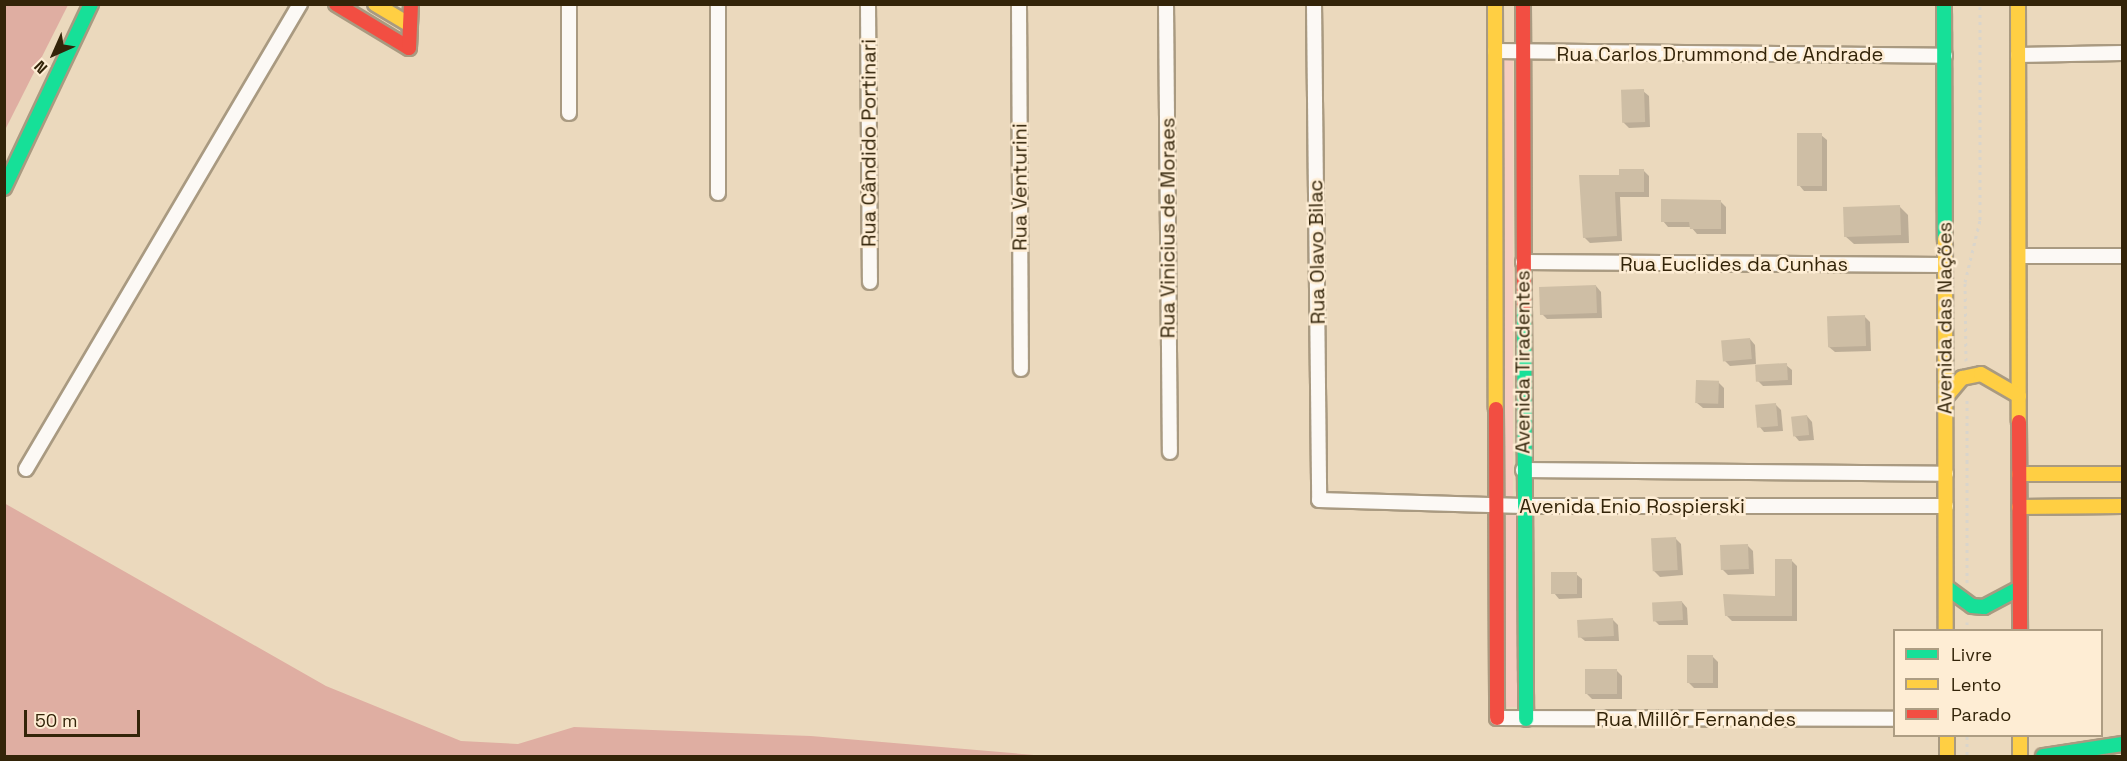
<!DOCTYPE html>
<html>
<head>
<meta charset="utf-8">
<style>
	body { margin:0 }
	#map { position:relative; width:2127px; height:761px; overflow:hidden; background:#ebd9bd; font-family:"Space Grotesk",sans-serif }
	div>[style] { position:absolute }
	.green>* { inset:0; background:#f4ccbf; transform-origin:0 0 }
	.forest>* { inset:0; background:#dfaea2 }
	.shadow>* { inset:0; background:#0003 }
	.building>* { inset:0; background:#cebea5; transform-origin:0 0 }
	.path>* { height:3px; margin-top:-1.5px; transform-origin:0; background:repeating-linear-gradient(90deg,#dad5cb 0 3px,transparent 0 7.5px) }
	.roads { filter:drop-shadow(2px 0 #a99a81) drop-shadow(-2px 0 #a99a81) drop-shadow(0 2px #a99a81) drop-shadow(0 -2px #a99a81) }
	.street>* { height:14px; margin:-7px; padding:0 7px; transform-origin:7px; border-radius:7px; background:#fcf9f5 }
	.fast>* { height:14px; margin:-7px; padding:0 7px; transform-origin:7px; border-radius:7px; background:#16e098 }
	.slow>* { height:14px; margin:-7px; padding:0 7px; transform-origin:7px; border-radius:7px; background:#ffcf43 }
	.jam>* { height:14px; margin:-7px; padding:0 7px; transform-origin:7px; border-radius:7px; background:#f24e42 }
	span { translate:-50% -50%; white-space:nowrap; text-align:center; line-height:1.15; -webkit-text-stroke:5px #feedd4; paint-order:stroke }
	.street-label { font-size:20px; color:#332409 }
	.frame { position:absolute; inset:0; border:6px solid #332409; pointer-events:none }
	.legend { position:absolute; left:1893px; top:629px; width:210px; height:108px; box-sizing:border-box; background:#feedd4; border:2px solid #ad9d83; margin:0; padding:8px 10px; list-style:none; font-size:18px; color:#332409 }
	.legend li { display:flex; align-items:center; gap:12px; height:30px }
	.legend b { width:30px; border:2px solid #ad9d83 }
	.north { position:absolute; left:24px; top:24px; width:60px; height:60px; -webkit-text-stroke:4px #feedd4; paint-order:stroke; rotate:225deg; font-size:16px; font-weight:700; line-height:24px; text-align:center; color:#332409 }
	.north::after { content:''; display:block; margin:auto; width:21px; height:27px; background:#332409; clip-path:polygon(50% 0,100% 100%,50% 72%,0 100%) }
	.scale { position:absolute; left:24px; top:710px; width:116px; height:27px; box-sizing:border-box; border:3px solid #332409; border-top:0; padding-left:8px; font-size:18px; line-height:21px; white-space:nowrap; color:#332409; -webkit-text-stroke:4px #feedd4; paint-order:stroke }
</style>
</head>
<body>
<div id="map">
	<div class="green">
		<i style="left:1499px;top:60px;width:14px;height:438px"></i>
		<i style="left:1506px;top:512px;width:11px;height:195px"></i>
	</div>
	<div class="forest">
		<i style="clip-path:polygon(5px 4px,68px 5px,5px 130px,4px 5px)"></i>
		<i style="clip-path:polygon(4px 503px,326px 686px,461px 741px,518px 744px,574px 727px,811px 736px,1046px 756px,5px 756px)"></i>
	</div>
	<div class="shadow">
		<i style="clip-path:polygon(1643px 91px,1649px 96px,1650px 127px,1629px 128px,1623px 122px)"></i>
		<i style="clip-path:polygon(1821px 135px,1827px 140px,1827px 191px,1804px 191px,1799px 185px)"></i>
		<i style="clip-path:polygon(1643px 170px,1649px 176px,1649px 197px,1620px 197px,1622px 241px,1590px 243px,1584px 237px,1620px 176px)"></i>
		<i style="clip-path:polygon(1720px 201px,1726px 207px,1726px 234px,1697px 234px,1691px 227px,1668px 227px,1663px 221px)"></i>
		<i style="clip-path:polygon(1899px 206px,1908px 215px,1909px 243px,1854px 244px,1845px 236px)"></i>
		<i style="clip-path:polygon(1596px 286px,1601px 292px,1602px 318px,1547px 319px,1542px 314px)"></i>
		<i style="clip-path:polygon(1865px 317px,1870px 322px,1871px 351px,1835px 352px,1829px 347px)"></i>
		<i style="clip-path:polygon(1750px 339px,1755px 345px,1756px 364px,1730px 366px,1724px 360px)"></i>
		<i style="clip-path:polygon(1786px 365px,1792px 370px,1792px 385px,1763px 386px,1757px 380px)"></i>
		<i style="clip-path:polygon(1718px 382px,1724px 388px,1724px 408px,1703px 408px,1697px 403px)"></i>
		<i style="clip-path:polygon(1775px 404px,1781px 410px,1783px 431px,1764px 432px,1759px 426px)"></i>
		<i style="clip-path:polygon(1807px 416px,1812px 422px,1814px 440px,1799px 441px,1794px 435px)"></i>
		<i style="clip-path:polygon(1676px 539px,1681px 544px,1683px 575px,1660px 577px,1654px 571px)"></i>
		<i style="clip-path:polygon(1748px 546px,1753px 551px,1754px 574px,1728px 575px,1722px 569px)"></i>
		<i style="clip-path:polygon(1791px 560px,1797px 566px,1797px 621px,1732px 621px,1726px 615px,1777px 598px)"></i>
		<i style="clip-path:polygon(1576px 574px,1582px 579px,1582px 598px,1559px 599px,1554px 593px)"></i>
		<i style="clip-path:polygon(1682px 602px,1687px 608px,1688px 625px,1659px 625px,1654px 620px)"></i>
		<i style="clip-path:polygon(1613px 620px,1618px 625px,1619px 641px,1585px 641px,1579px 636px)"></i>
		<i style="clip-path:polygon(1713px 657px,1718px 662px,1718px 688px,1694px 688px,1688px 682px)"></i>
		<i style="clip-path:polygon(1616px 670px,1622px 676px,1622px 699px,1592px 699px,1586px 693px)"></i>
	</div>
	<div class="building">
		<i style="left:1644px;top:89px;width:33px;height:23px;rotate:88deg"></i>
		<i style="left:1797px;top:133px;width:25px;height:53px"></i>
		<i style="clip-path:polygon(1619px 169px,1644px 169px,1644px 192px,1615px 192px,1617px 236px,1583px 238px,1579px 175px,1619px 175px)"></i>
		<i style="clip-path:polygon(1661px 199px,1721px 200px,1721px 229px,1690px 229px,1689px 222px,1661px 222px)"></i>
		<i style="left:1900px;top:205px;width:30px;height:57px;rotate:88deg"></i>
		<i style="left:1596px;top:285px;width:28px;height:57px;rotate:88deg"></i>
		<i style="left:1865px;top:315px;width:31px;height:38px;rotate:88deg"></i>
		<i style="left:1750px;top:338px;width:21px;height:29px;rotate:85deg"></i>
		<i style="left:1787px;top:363px;width:17px;height:32px;rotate:87deg"></i>
		<i style="left:1696px;top:380px;width:23px;height:23px;rotate:2deg"></i>
		<i style="left:1776px;top:403px;width:23px;height:21px;rotate:85deg"></i>
		<i style="left:1807px;top:415px;width:20px;height:16px;rotate:84deg"></i>
		<i style="left:1676px;top:537px;width:33px;height:25px;rotate:87deg"></i>
		<i style="left:1748px;top:544px;width:25px;height:28px;rotate:88deg"></i>
		<i style="clip-path:polygon(1775px 559px,1792px 559px,1792px 616px,1725px 616px,1723px 594px,1775px 596px)"></i>
		<i style="left:1551px;top:572px;width:26px;height:22px"></i>
		<i style="left:1682px;top:601px;width:19px;height:30px;rotate:87deg"></i>
		<i style="left:1613px;top:618px;width:18px;height:36px;rotate:87deg"></i>
		<i style="left:1687px;top:655px;width:26px;height:28px"></i>
		<i style="left:1585px;top:669px;width:32px;height:25px"></i>
	</div>
	<div class="path">
		<i style="left:1966px;top:361px;width:79px;rotate:-90.7deg"></i>
		<i style="left:1965px;top:282px;width:64px;rotate:-76.4deg"></i>
		<i style="left:1980px;top:220px;width:216px;rotate:-90deg"></i>
		<i style="left:1967px;top:400px;width:183px;rotate:90deg"></i>
		<i style="left:1967px;top:622px;width:8px;rotate:90deg"></i>
		<i style="left:1967px;top:736px;width:20px;rotate:90deg"></i>
	</div>
	<div class="roads">
		<div class="street">
			<i style="left:569px;top:4px;width:109px;rotate:90deg"></i>
			<i style="left:868px;top:4px;width:278px;rotate:89.6deg"></i>
			<i style="left:1019px;top:4px;width:365px;rotate:89.7deg"></i>
			<i style="left:1166px;top:4px;width:448px;rotate:89.5deg"></i>
			<i style="left:1314px;top:4px;width:496px;rotate:89.4deg"></i>
			<i style="left:1319px;top:500px;width:204px;rotate:1.7deg"></i>
			<i style="left:1523px;top:506px;width:423px"></i>
			<i style="left:1495px;top:51px;width:450px;rotate:0.6deg"></i>
			<i style="left:2018px;top:55px;width:104px;rotate:-1.1deg"></i>
			<i style="left:718px;top:193px;width:189px;rotate:-90deg"></i>
			<i style="left:2019px;top:256px;width:103px"></i>
			<i style="left:1523px;top:262px;width:422px;rotate:0.4deg"></i>
			<i style="left:26px;top:469px;width:540px;rotate:-59.49deg"></i>
			<i style="left:1523px;top:470px;width:423px;rotate:0.5deg"></i>
			<i style="left:1497px;top:718px;width:397px;rotate:0.1deg"></i>
		</div>
		<div class="fast">
			<i style="left:1944px;top:4px;width:235px;rotate:89.8deg"></i>
			<i style="left:4px;top:188px;width:204px;rotate:-64.7deg"></i>
			<i style="left:1524px;top:305px;width:414px;rotate:89.7deg"></i>
			<i style="left:1946px;top:587px;width:32px;rotate:36deg"></i>
			<i style="left:1972px;top:606px;width:12px;rotate:5deg"></i>
			<i style="left:1984px;top:607px;width:40px;rotate:-28deg"></i>
			<i style="left:2043px;top:756px;width:80px;rotate:-8.6deg"></i>
		</div>
		<div class="slow">
			<i style="left:375px;top:4px;width:41px;rotate:31deg"></i>
			<i style="left:1495px;top:4px;width:405px;rotate:89.9deg"></i>
			<i style="left:2018px;top:4px;width:418px;rotate:89.9deg"></i>
			<i style="left:1945px;top:239px;width:391px;rotate:89.9deg"></i>
			<i style="left:1946px;top:397px;width:25px;rotate:-50deg"></i>
			<i style="left:1962px;top:378px;width:19px;rotate:-12deg"></i>
			<i style="left:1981px;top:374px;width:44px;rotate:30.1deg"></i>
			<i style="left:2019px;top:474px;width:103px"></i>
			<i style="left:2019px;top:507px;width:103px;rotate:-0.6deg"></i>
			<i style="left:1947px;top:736px;width:20px;rotate:90deg"></i>
			<i style="left:2020px;top:736px;width:20px;rotate:90deg"></i>
		</div>
		<div class="jam">
			<i style="left:336px;top:4px;width:85px;rotate:31.1deg"></i>
			<i style="left:409px;top:48px;width:44px;rotate:-87.4deg"></i>
			<i style="left:1523px;top:4px;width:301px;rotate:89.8deg"></i>
			<i style="left:1496px;top:409px;width:309px;rotate:89.8deg"></i>
			<i style="left:2019px;top:422px;width:208px;rotate:89.7deg"></i>
		</div>
	</div>
	<div class="street-label">
		<span style="left:1720px;top:54px">Rua Carlos Drummond de Andrade</span>
		<span style="left:869px;top:143px;rotate:-90deg">Rua Cândido Portinari</span>
		<span style="left:1020px;top:187px;rotate:-90deg">Rua Venturini</span>
		<span style="left:1168px;top:228px;rotate:-90deg">Rua Vinicius de Moraes</span>
		<span style="left:1317px;top:252px;rotate:-91deg">Rua Olavo Bilac</span>
		<span style="left:1734px;top:264px">Rua Euclides da Cunhas</span>
		<span style="left:1945px;top:318px;rotate:-90deg">Avenida das Nações</span>
		<span style="left:1523px;top:362px;rotate:-90deg">Avenida Tiradentes</span>
		<span style="left:1632px;top:506px">Avenida Enio Rospierski</span>
		<span style="left:1696px;top:719px">Rua Millôr Fernandes</span>
	</div>
	<div class="frame"></div>
	<ul class="legend">
	<li><b style="height:8px;background:#16e098"></b>Livre</li>
	<li><b style="height:8px;background:#ffcf43"></b>Lento</li>
	<li><b style="height:8px;background:#f24e42"></b>Parado</li>
	</ul>
	<div class="north">N</div>
	<div class="scale">50 m</div>
</div>
</body>
</html>
